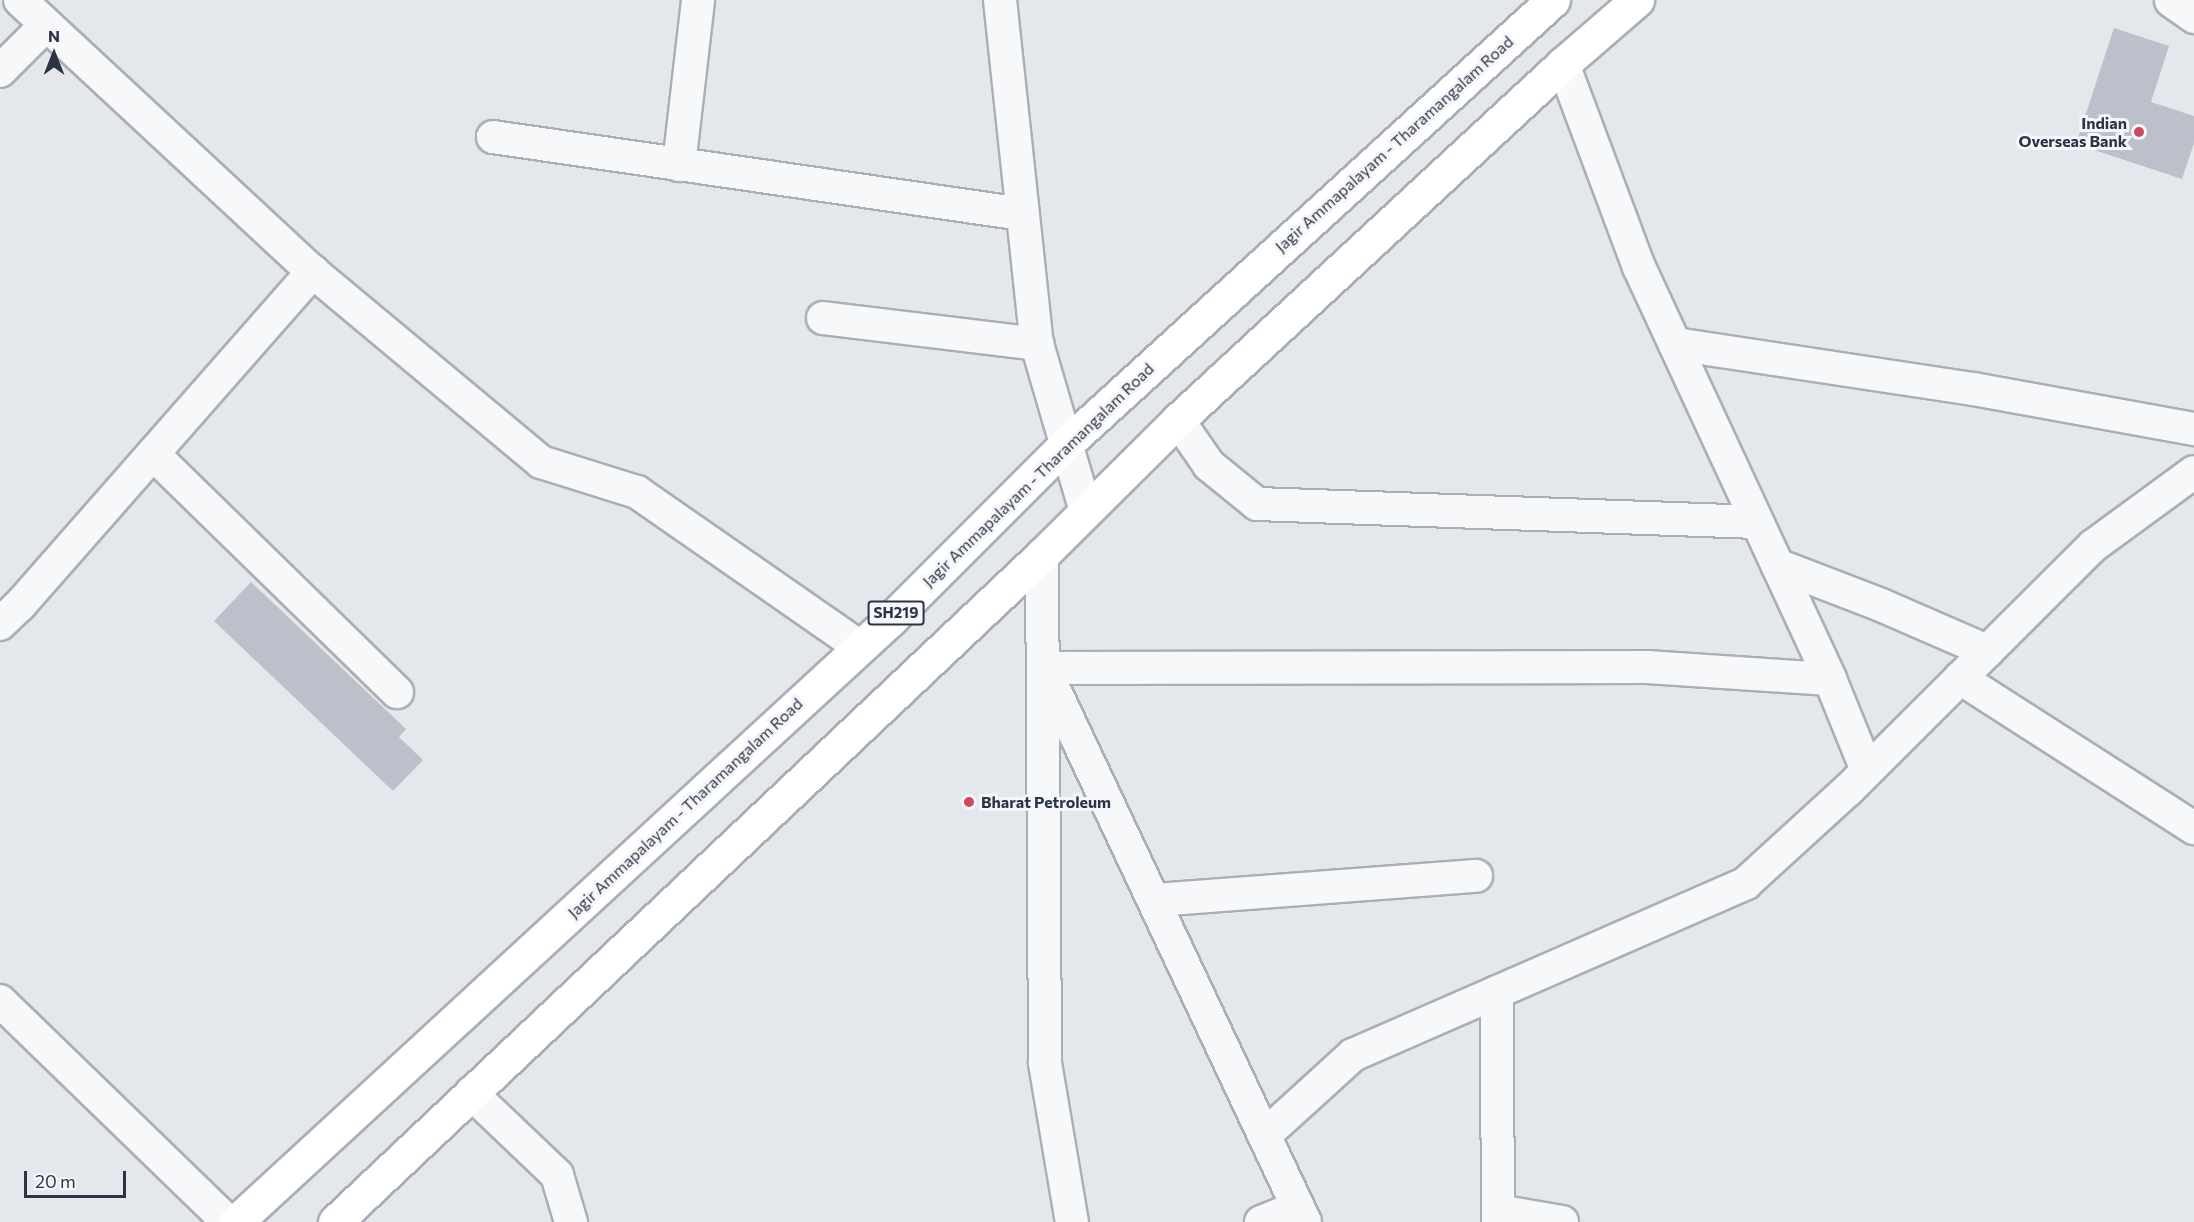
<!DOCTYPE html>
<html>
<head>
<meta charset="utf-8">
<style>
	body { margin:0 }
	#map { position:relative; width:2194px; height:1222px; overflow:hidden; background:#e4e7ec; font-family:Commissioner,sans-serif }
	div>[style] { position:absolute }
	.building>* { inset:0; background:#bbc0ca }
	.roads { filter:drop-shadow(2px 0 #a9aeb7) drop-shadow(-2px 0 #a9aeb7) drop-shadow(0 2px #a9aeb7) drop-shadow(0 -2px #a9aeb7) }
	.minor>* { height:32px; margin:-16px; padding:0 16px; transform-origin:16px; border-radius:16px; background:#f7f8fa }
	.tertiary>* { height:33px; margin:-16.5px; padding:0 16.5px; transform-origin:16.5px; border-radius:16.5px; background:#f7f8fa }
	.primary>* { height:33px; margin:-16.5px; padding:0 16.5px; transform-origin:16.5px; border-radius:16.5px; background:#fff }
	.dots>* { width:16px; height:16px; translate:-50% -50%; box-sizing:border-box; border:3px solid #f4f6f9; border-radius:50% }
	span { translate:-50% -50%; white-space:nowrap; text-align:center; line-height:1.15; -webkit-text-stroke:6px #f4f6f9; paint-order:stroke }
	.shield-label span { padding:2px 4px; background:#f4f6f9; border:2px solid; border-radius:4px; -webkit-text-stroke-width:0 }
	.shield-label { font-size:15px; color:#2b3445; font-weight:700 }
	.poi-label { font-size:16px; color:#2b3445; font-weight:700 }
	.right { translate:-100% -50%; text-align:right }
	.left { translate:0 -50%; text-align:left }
	.street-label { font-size:16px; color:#2b3445 }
	.north { position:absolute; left:24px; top:24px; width:60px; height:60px; -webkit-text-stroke:4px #f4f6f9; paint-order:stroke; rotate:0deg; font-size:16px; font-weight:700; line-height:24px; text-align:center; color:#2b3445 }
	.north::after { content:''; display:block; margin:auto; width:21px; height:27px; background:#2b3445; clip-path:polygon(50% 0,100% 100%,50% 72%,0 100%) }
	.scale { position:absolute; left:24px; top:1171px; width:102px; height:27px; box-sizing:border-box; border:3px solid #2b3445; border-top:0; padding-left:8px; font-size:18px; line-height:21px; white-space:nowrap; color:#2b3445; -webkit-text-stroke:4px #f4f6f9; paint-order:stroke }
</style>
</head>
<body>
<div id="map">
	<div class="building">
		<i style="clip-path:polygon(2114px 28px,2169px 46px,2151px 102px,2194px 116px,2194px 143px,2182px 179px,2076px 144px)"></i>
		<i style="clip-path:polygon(251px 582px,406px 729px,399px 737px,423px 760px,393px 791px,214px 621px)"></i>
	</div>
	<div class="roads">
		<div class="minor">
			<i style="left:20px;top:0;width:400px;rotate:42.9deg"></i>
			<i style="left:313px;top:272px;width:297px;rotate:39.8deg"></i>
			<i style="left:541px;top:462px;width:101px;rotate:17.4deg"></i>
			<i style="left:637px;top:492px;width:272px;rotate:34.8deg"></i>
			<i style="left:1000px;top:0;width:346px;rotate:83.9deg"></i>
			<i style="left:1037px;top:344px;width:175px;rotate:73.7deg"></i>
			<i style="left:1563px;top:64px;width:217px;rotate:69.5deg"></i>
			<i style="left:1639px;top:267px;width:454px;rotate:65.1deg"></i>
			<i style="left:1830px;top:679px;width:98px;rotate:67.9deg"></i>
			<i style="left:0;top:71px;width:65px;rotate:-45deg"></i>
			<i style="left:493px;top:137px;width:535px;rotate:8.28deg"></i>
			<i style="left:679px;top:165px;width:166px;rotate:-83.4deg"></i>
			<i style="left:823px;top:318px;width:216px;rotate:6.9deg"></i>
			<i style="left:1675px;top:344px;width:302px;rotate:8.6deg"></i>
			<i style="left:1974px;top:389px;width:224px;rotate:10.3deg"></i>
			<i style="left:1178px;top:420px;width:55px;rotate:55.4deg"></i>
			<i style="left:1209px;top:465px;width:62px;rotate:39.1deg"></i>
			<i style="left:1257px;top:504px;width:500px;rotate:2.06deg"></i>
			<i style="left:153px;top:454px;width:341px;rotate:44.3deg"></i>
			<i style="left:1042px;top:555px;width:508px;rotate:89.66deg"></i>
			<i style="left:1045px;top:1063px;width:161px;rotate:80.4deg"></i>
			<i style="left:1777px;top:565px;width:111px;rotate:21deg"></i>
			<i style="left:1881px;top:605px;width:116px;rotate:23.5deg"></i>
			<i style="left:0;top:624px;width:28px;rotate:-44deg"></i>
			<i style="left:20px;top:605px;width:444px;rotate:-48.7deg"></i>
			<i style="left:1960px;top:678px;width:278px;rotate:32.7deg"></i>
			<i style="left:1155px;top:900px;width:322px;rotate:-4.3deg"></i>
			<i style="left:1497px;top:992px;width:230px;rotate:89.8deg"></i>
			<i style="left:0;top:1001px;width:318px;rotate:44.1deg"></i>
			<i style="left:471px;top:1093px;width:119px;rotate:43.6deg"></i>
			<i style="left:557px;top:1175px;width:49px;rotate:73.4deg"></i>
			<i style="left:1265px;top:1135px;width:119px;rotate:-42.3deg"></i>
			<i style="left:1353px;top:1055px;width:429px;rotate:-23.6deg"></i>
			<i style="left:1746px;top:883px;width:138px;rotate:-42.4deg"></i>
			<i style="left:1848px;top:790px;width:346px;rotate:-44.9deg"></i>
			<i style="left:2093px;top:546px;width:125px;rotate:-36.2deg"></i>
			<i style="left:1498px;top:1211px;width:65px;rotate:9.8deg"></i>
			<i style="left:1261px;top:1222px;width:40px;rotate:-22deg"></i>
			<i style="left:1305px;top:1222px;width:612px;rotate:-115.23deg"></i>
			<i style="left:1044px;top:668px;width:603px;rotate:-0.1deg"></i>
			<i style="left:1647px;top:667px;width:183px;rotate:3.8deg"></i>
		</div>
		<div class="tertiary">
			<i style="left:2171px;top:0;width:28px;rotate:35deg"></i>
		</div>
		<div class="primary">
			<i style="left:236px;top:1222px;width:892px;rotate:-42.64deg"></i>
			<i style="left:892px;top:618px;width:246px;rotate:-45deg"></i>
			<i style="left:1066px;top:444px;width:659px;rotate:-42.36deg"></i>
			<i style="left:335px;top:1222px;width:972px;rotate:-43.33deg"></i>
			<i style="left:1042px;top:555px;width:192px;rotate:-44.8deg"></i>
			<i style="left:1178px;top:420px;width:524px;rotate:-42.76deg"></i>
			<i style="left:1563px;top:64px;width:98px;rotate:-40.9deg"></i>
		</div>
	</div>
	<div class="dots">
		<i style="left:2139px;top:132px;background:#d1495b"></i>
		<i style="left:969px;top:802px;background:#d1495b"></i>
	</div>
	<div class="shield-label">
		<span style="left:896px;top:613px">SH219</span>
	</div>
	<div class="poi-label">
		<span class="right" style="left:2127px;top:132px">Indian<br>Overseas Bank</span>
		<span class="left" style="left:981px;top:802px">Bharat Petroleum</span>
	</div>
	<div class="street-label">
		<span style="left:1394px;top:144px;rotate:-42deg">Jagir Ammapalayam - Tharamangalam Road</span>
		<span style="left:1038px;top:475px;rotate:-44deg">Jagir Ammapalayam - Tharamangalam Road</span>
		<span style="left:685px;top:808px;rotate:-43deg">Jagir Ammapalayam - Tharamangalam Road</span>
	</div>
	<div class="north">N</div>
	<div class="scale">20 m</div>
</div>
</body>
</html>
